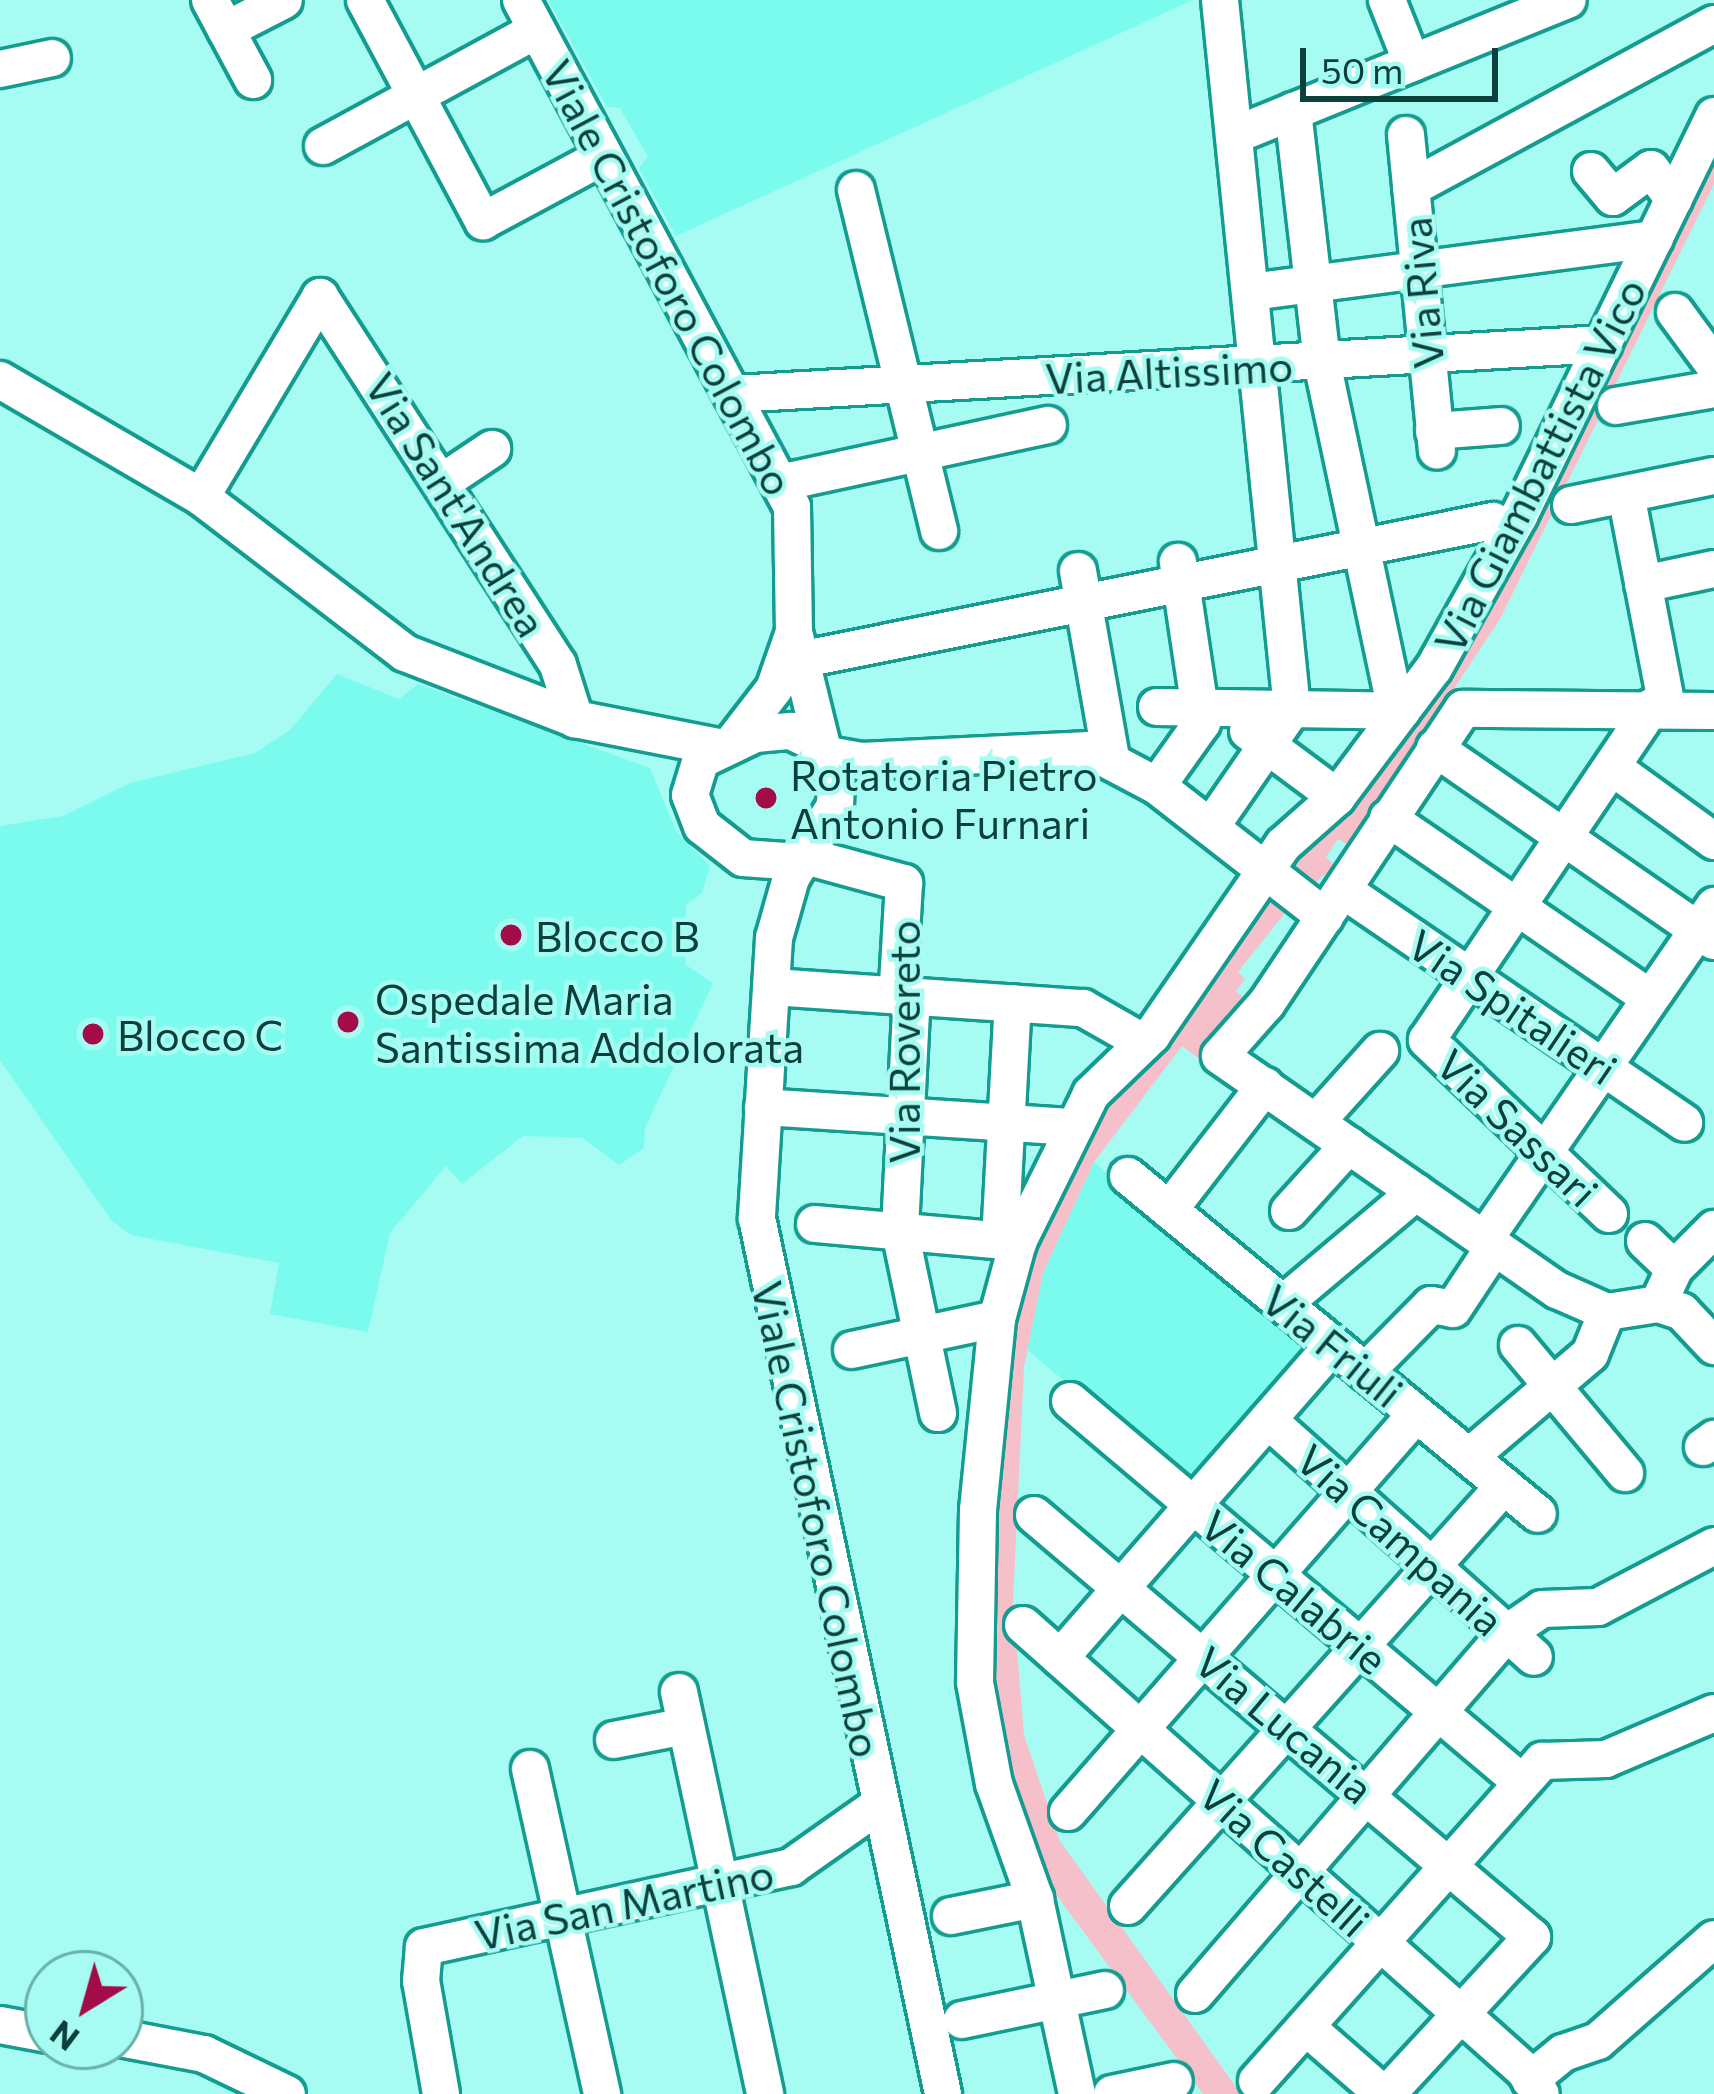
<!DOCTYPE html>
<html>
<head>
<meta charset="utf-8">
<style>
	body { margin:0 }
	#map { position:relative; width:1714px; height:2094px; overflow:hidden; background:#a6fcf2; font-family:Commissioner,sans-serif }
	div>[style] { position:absolute }
	.built>* { inset:0; background:#7bfbed }
	.green>* { inset:0; background:#f5c0ca }
	.roads { filter:drop-shadow(3px 0 #149c91) drop-shadow(-3px 0 #149c91) drop-shadow(0 3px #149c91) drop-shadow(0 -3px #149c91) }
	.minor>* { height:36px; margin:-18px; padding:0 18px; transform-origin:18px; border-radius:18px; background:#fff }
	.dots>* { width:33px; height:33px; translate:-50% -50%; box-sizing:border-box; border:6px solid #a6fcf2; border-radius:50% }
	span { translate:-50% -50%; white-space:nowrap; text-align:center; line-height:1.15; -webkit-text-stroke:9px #a6fcf2; paint-order:stroke }
	.street-label { font-size:42px; color:#0d403c }
	.poi-label { font-size:42px; color:#0d403c }
	.left { translate:0 -50%; text-align:left }
	.north { position:absolute; left:24px; top:1950px; width:120px; height:120px; box-sizing:border-box; background:#a6fcf2; border:3px solid #69b1a9; border-radius:50%; rotate:217deg; font-size:33px; font-weight:700; line-height:48px; text-align:center; color:#0d403c }
	.north::after { content:''; display:block; margin:auto; width:42px; height:54px; background:#a30c49; clip-path:polygon(50% 0,100% 100%,50% 72%,0 100%) }
	.scale { position:absolute; left:1300px; top:48px; width:198px; height:54px; box-sizing:border-box; border:6px solid #0d403c; border-top:0; padding-left:15px; font-size:36px; line-height:42px; white-space:nowrap; color:#0d403c; -webkit-text-stroke:9px #a6fcf2; paint-order:stroke }
</style>
</head>
<body>
<div id="map">
	<div class="built">
		<i style="clip-path:polygon(548px 0,1193px 0,676px 236px,639px 168px,648px 157px,620px 108px,607px 107px)"></i>
		<i style="clip-path:polygon(337px 674px,399px 699px,418px 684px,650px 768px,676px 831px,710px 866px,702px 893px,686px 905px,684px 941px,686px 965px,713px 983px,645px 1128px,644px 1148px,619px 1165px,583px 1138px,523px 1136px,462px 1184px,446px 1166px,390px 1233px,368px 1332px,270px 1314px,279px 1263px,131px 1235px,111px 1220px,0 1060px,0 826px,63px 816px,130px 783px,255px 753px,290px 730px)"></i>
		<i style="clip-path:polygon(1094px 1162px,1112px 1177px,1108px 1184px,1307px 1349px,1191px 1487px,1026px 1349px,1043px 1273px)"></i>
	</div>
	<div class="green">
		<i style="clip-path:polygon(1714px 141px,1714px 184px,1500px 619px,1350px 846px,1338px 839px,1326px 857px,1335px 866px,1310px 887px,1288px 875px,1373px 769px)"></i>
		<i style="clip-path:polygon(1269px 891px,1293px 903px,1238px 972px,1245px 979px,1236px 991px,1249px 1002px,1201px 1060px,1182px 1046px,1094px 1162px,1043px 1273px,1024px 1367px,1013px 1602px,1024px 1735px,1060px 1841px,1241px 2094px,1203px 2094px,1058px 1897px,1021px 1825px,987px 1674px,1000px 1405px,1026px 1254px,1100px 1102px,1187px 1005px)"></i>
	</div>
	<div class="roads">
		<div class="minor">
			<i style="left:210px;top:0;width:91px;rotate:61.7deg"></i>
			<i style="left:365px;top:0;width:251px;rotate:61.9deg"></i>
			<i style="left:483px;top:221px;width:137px;rotate:-28.2deg"></i>
			<i style="left:521px;top:0;width:575px;rotate:61.87deg"></i>
			<i style="left:792px;top:507px;width:125px;rotate:89.1deg"></i>
			<i style="left:794px;top:632px;width:60px;rotate:109.3deg"></i>
			<i style="left:774px;top:689px;width:67px;rotate:127.7deg"></i>
			<i style="left:1387px;top:0;width:68px;rotate:68.4deg"></i>
			<i style="left:226px;top:30px;width:65px;rotate:-27.3deg"></i>
			<i style="left:0;top:69px;width:53px;rotate:-11.9deg"></i>
			<i style="left:1293px;top:111px;width:253px;rotate:83.4deg"></i>
			<i style="left:1322px;top:362px;width:357px;rotate:78deg"></i>
			<i style="left:1235px;top:135px;width:359px;rotate:-22.1deg"></i>
			<i style="left:1406px;top:135px;width:317px;rotate:84.4deg"></i>
			<i style="left:323px;top:146px;width:243px;rotate:-28.5deg"></i>
			<i style="left:1591px;top:171px;width:34px;rotate:50deg"></i>
			<i style="left:1613px;top:197px;width:47px;rotate:-36.4deg"></i>
			<i style="left:1651px;top:169px;width:38px;rotate:53deg"></i>
			<i style="left:1411px;top:188px;width:345px;rotate:-28.4deg"></i>
			<i style="left:856px;top:190px;width:351px;rotate:76.3deg"></i>
			<i style="left:1251px;top:292px;width:407px;rotate:-7.5deg"></i>
			<i style="left:1675px;top:312px;width:66px;rotate:53.7deg"></i>
			<i style="left:0;top:380px;width:233px;rotate:30.2deg"></i>
			<i style="left:201px;top:497px;width:257px;rotate:37.4deg"></i>
			<i style="left:405px;top:653px;width:182px;rotate:21.2deg"></i>
			<i style="left:575px;top:719px;width:151px;rotate:11.1deg"></i>
			<i style="left:734px;top:394px;width:871px;rotate:-3.29deg"></i>
			<i style="left:1616px;top:406px;width:99px;rotate:-9.8deg"></i>
			<i style="left:1434px;top:431px;width:67px;rotate:-4.3deg"></i>
			<i style="left:444px;top:481px;width:58px;rotate:-33.7deg"></i>
			<i style="left:784px;top:482px;width:270px;rotate:-12.2deg"></i>
			<i style="left:1626px;top:494px;width:217px;rotate:79.1deg"></i>
			<i style="left:201px;top:497px;width:233px;rotate:-59.2deg"></i>
			<i style="left:320px;top:297px;width:438px;rotate:57.1deg"></i>
			<i style="left:558px;top:665px;width:57px;rotate:72.5deg"></i>
			<i style="left:1571px;top:505px;width:146px;rotate:-11.5deg"></i>
			<i style="left:1078px;top:571px;width:190px;rotate:80deg"></i>
			<i style="left:1643px;top:584px;width:73px;rotate:-11.9deg"></i>
			<i style="left:795px;top:636px;width:113px;rotate:76.2deg"></i>
			<i style="left:799px;top:660px;width:708px;rotate:-11.33deg"></i>
			<i style="left:1157px;top:707px;width:245px;rotate:0.9deg"></i>
			<i style="left:1714px;top:711px;width:251px;rotate:-179.5deg"></i>
			<i style="left:1463px;top:709px;width:355px;rotate:123.7deg"></i>
			<i style="left:1266px;top:1004px;width:69px;rotate:131.5deg"></i>
			<i style="left:1220px;top:1056px;width:410px;rotate:34.8deg"></i>
			<i style="left:1557px;top:1290px;width:55px;rotate:23.7deg"></i>
			<i style="left:1607px;top:1312px;width:52px;rotate:-8.9deg"></i>
			<i style="left:1658px;top:1304px;width:25px;rotate:18deg"></i>
			<i style="left:1682px;top:1312px;width:47px;rotate:46.7deg"></i>
			<i style="left:1248px;top:731px;width:111px;rotate:36.6deg"></i>
			<i style="left:1435px;top:748px;width:339px;rotate:34.7deg"></i>
			<i style="left:828px;top:755px;width:34px;rotate:10deg"></i>
			<i style="left:861px;top:761px;width:228px;rotate:-2.8deg"></i>
			<i style="left:1089px;top:750px;width:77px;rotate:27.9deg"></i>
			<i style="left:1157px;top:786px;width:213px;rotate:37.9deg"></i>
			<i style="left:1612px;top:767px;width:126px;rotate:36deg"></i>
			<i style="left:1157px;top:786px;width:77px;rotate:-54.5deg"></i>
			<i style="left:1202px;top:723px;width:163px;rotate:-98.5deg"></i>
			<i style="left:1388px;top:818px;width:318px;rotate:34.5deg"></i>
			<i style="left:1212px;top:825px;width:141px;rotate:-55.4deg"></i>
			<i style="left:1292px;top:709px;width:713px;rotate:-95.8deg"></i>
			<i style="left:805px;top:856px;width:103px;rotate:15.3deg"></i>
			<i style="left:904px;top:883px;width:101px;rotate:93.4deg"></i>
			<i style="left:898px;top:984px;width:31px;rotate:65deg"></i>
			<i style="left:911px;top:1012px;width:219px;rotate:92.9deg"></i>
			<i style="left:900px;top:1231px;width:186px;rotate:78.2deg"></i>
			<i style="left:799px;top:862px;width:56px;rotate:-175.9deg"></i>
			<i style="left:743px;top:858px;width:52px;rotate:-142deg"></i>
			<i style="left:702px;top:826px;width:33px;rotate:-111deg"></i>
			<i style="left:690px;top:795px;width:37px;rotate:-73deg"></i>
			<i style="left:701px;top:760px;width:60px;rotate:-25.7deg"></i>
			<i style="left:755px;top:734px;width:36px;rotate:-5deg"></i>
			<i style="left:791px;top:731px;width:34px;rotate:26deg"></i>
			<i style="left:822px;top:746px;width:35px;rotate:66deg"></i>
			<i style="left:836px;top:778px;width:28px;rotate:92deg"></i>
			<i style="left:835px;top:806px;width:84px;rotate:121.4deg"></i>
			<i style="left:791px;top:878px;width:62px;rotate:105.8deg"></i>
			<i style="left:774px;top:938px;width:281px;rotate:93.5deg"></i>
			<i style="left:757px;top:1218px;width:896px;rotate:78.01deg"></i>
			<i style="left:1343px;top:890px;width:413px;rotate:34.3deg"></i>
			<i style="left:772px;top:987px;width:312px;rotate:3.9deg"></i>
			<i style="left:1083px;top:1008px;width:70px;rotate:29.8deg"></i>
			<i style="left:763px;top:1107px;width:309px;rotate:3.7deg"></i>
			<i style="left:1316px;top:1122px;width:96px;rotate:-48deg"></i>
			<i style="left:1128px;top:1176px;width:531px;rotate:39.5deg"></i>
			<i style="left:1169px;top:1210px;width:157px;rotate:-52.3deg"></i>
			<i style="left:1289px;top:1211px;width:89px;rotate:-47.7deg"></i>
			<i style="left:1609px;top:1214px;width:252px;rotate:-136.3deg"></i>
			<i style="left:1427px;top:1040px;width:402px;rotate:-56deg"></i>
			<i style="left:815px;top:1224px;width:204px;rotate:5.1deg"></i>
			<i style="left:1000px;top:1240px;width:237px;rotate:-86.9deg"></i>
			<i style="left:1484px;top:1240px;width:406px;rotate:-55.4deg"></i>
			<i style="left:1645px;top:1241px;width:40px;rotate:44deg"></i>
			<i style="left:1283px;top:1304px;width:174px;rotate:-40.1deg"></i>
			<i style="left:1658px;top:1304px;width:38px;rotate:-65deg"></i>
			<i style="left:1674px;top:1269px;width:57px;rotate:-45deg"></i>
			<i style="left:1518px;top:1345px;width:167px;rotate:50.1deg"></i>
			<i style="left:852px;top:1350px;width:148px;rotate:-12.1deg"></i>
			<i style="left:1365px;top:1372px;width:94px;rotate:-45.4deg"></i>
			<i style="left:1431px;top:1305px;width:22px;rotate:10deg"></i>
			<i style="left:1453px;top:1309px;width:74px;rotate:-56.5deg"></i>
			<i style="left:1070px;top:1401px;width:589px;rotate:40.18deg"></i>
			<i style="left:1268px;top:1420px;width:356px;rotate:41.7deg"></i>
			<i style="left:1703px;top:1447px;width:14px;rotate:-36deg"></i>
			<i style="left:1469px;top:1457px;width:159px;rotate:-40.4deg"></i>
			<i style="left:1590px;top:1354px;width:45px;rotate:-68deg"></i>
			<i style="left:1034px;top:1515px;width:653px;rotate:40.28deg"></i>
			<i style="left:1532px;top:1937px;width:214px;rotate:132.7deg"></i>
			<i style="left:1023px;top:1625px;width:670px;rotate:41.61deg"></i>
			<i style="left:1524px;top:2070px;width:29px;rotate:55deg"></i>
			<i style="left:1060px;top:1658px;width:415px;rotate:-48.9deg"></i>
			<i style="left:679px;top:1692px;width:411px;rotate:77.9deg"></i>
			<i style="left:614px;top:1740px;width:73px;rotate:-11deg"></i>
			<i style="left:530px;top:1769px;width:333px;rotate:77.5deg"></i>
			<i style="left:1068px;top:1812px;width:529px;rotate:-48.83deg"></i>
			<i style="left:1128px;top:1906px;width:564px;rotate:-48.16deg"></i>
			<i style="left:951px;top:1916px;width:86px;rotate:-11.4deg"></i>
			<i style="left:1195px;top:1994px;width:477px;rotate:-49.2deg"></i>
			<i style="left:1507px;top:1633px;width:42px;rotate:-34.4deg"></i>
			<i style="left:1542px;top:1609px;width:56px;rotate:-2deg"></i>
			<i style="left:1598px;top:1607px;width:131px;rotate:-27.7deg"></i>
			<i style="left:962px;top:2020px;width:146px;rotate:-11.8deg"></i>
			<i style="left:0;top:2025px;width:49px;rotate:10.6deg"></i>
			<i style="left:1306px;top:2027px;width:102px;rotate:41deg"></i>
			<i style="left:120px;top:2038px;width:86px;rotate:10.8deg"></i>
			<i style="left:204px;top:2054px;width:92px;rotate:25.7deg"></i>
			<i style="left:1530px;top:2080px;width:43px;rotate:-39.3deg"></i>
			<i style="left:1563px;top:2053px;width:37px;rotate:-19deg"></i>
			<i style="left:1598px;top:2041px;width:154px;rotate:-41.3deg"></i>
			<i style="left:1257px;top:2081px;width:429px;rotate:-48.3deg"></i>
			<i style="left:1542px;top:1761px;width:64px;rotate:-1.8deg"></i>
			<i style="left:1606px;top:1759px;width:117px;rotate:-23.1deg"></i>
			<i style="left:441px;top:2094px;width:115px;rotate:-100deg"></i>
			<i style="left:421px;top:1981px;width:34px;rotate:-85deg"></i>
			<i style="left:424px;top:1947px;width:376px;rotate:-12.3deg"></i>
			<i style="left:791px;top:1867px;width:108px;rotate:-35.2deg"></i>
			<i style="left:1077px;top:2094px;width:199px;rotate:-102.2deg"></i>
			<i style="left:1035px;top:1899px;width:122px;rotate:-109.6deg"></i>
			<i style="left:994px;top:1784px;width:104px;rotate:-100.6deg"></i>
			<i style="left:975px;top:1682px;width:172px;rotate:-89deg"></i>
			<i style="left:978px;top:1510px;width:192px;rotate:-84.3deg"></i>
			<i style="left:997px;top:1319px;width:80px;rotate:-74.7deg"></i>
			<i style="left:1018px;top:1242px;width:165px;rotate:-63.7deg"></i>
			<i style="left:1091px;top:1094px;width:85px;rotate:-44deg"></i>
			<i style="left:1152px;top:1035px;width:231px;rotate:-55.4deg"></i>
			<i style="left:1283px;top:845px;width:72px;rotate:-41.6deg"></i>
			<i style="left:1337px;top:797px;width:161px;rotate:-53.1deg"></i>
			<i style="left:1434px;top:668px;width:174px;rotate:-60.8deg"></i>
			<i style="left:1519px;top:516px;width:445px;rotate:-64deg"></i>
			<i style="left:1112px;top:2094px;width:63px;rotate:-11.8deg"></i>
		</div>
	</div>
	<div class="dots">
		<i style="left:766px;top:798px;background:#a30c49"></i>
		<i style="left:511px;top:935px;background:#a30c49"></i>
		<i style="left:348px;top:1022px;background:#a30c49"></i>
		<i style="left:93px;top:1034px;background:#a30c49"></i>
	</div>
	<div class="street-label">
		<span style="left:669px;top:277px;rotate:62deg">Viale Cristoforo Colombo</span>
		<span style="left:1421px;top:293px;rotate:-95deg">Via Riva</span>
		<span style="left:1169px;top:371px;rotate:-3deg">Via Altissimo</span>
		<span style="left:1539px;top:465px;rotate:-63deg">Via Giambattista Vico</span>
		<span style="left:457px;top:504px;rotate:58deg">Via Sant'Andrea</span>
		<span style="left:1513px;top:1006px;rotate:34deg">Via Spitalieri</span>
		<span style="left:903px;top:1042px;rotate:-90deg">Via Rovereto</span>
		<span style="left:1518px;top:1127px;rotate:44deg">Via Sassari</span>
		<span style="left:1333px;top:1345px;rotate:39deg">Via Friuli</span>
		<span style="left:818px;top:1519px;rotate:78deg">Viale Cristoforo Colombo</span>
		<span style="left:1401px;top:1539px;rotate:42deg">Via Campania</span>
		<span style="left:1295px;top:1591px;rotate:40deg">Via Calabrie</span>
		<span style="left:1285px;top:1724px;rotate:40deg">Via Lucania</span>
		<span style="left:1285px;top:1857px;rotate:42deg">Via Castelli</span>
		<span style="left:624px;top:1903px;rotate:-12deg">Via San Martino</span>
	</div>
	<div class="poi-label">
		<span class="left" style="left:790px;top:798px">Rotatoria Pietro<br>Antonio Furnari</span>
		<span class="left" style="left:535px;top:935px">Blocco B</span>
		<span class="left" style="left:375px;top:1022px">Ospedale Maria<br>Santissima Addolorata</span>
		<span class="left" style="left:117px;top:1034px">Blocco C</span>
	</div>
	<div class="north">N</div>
	<div class="scale">50 m</div>
</div>
</body>
</html>
